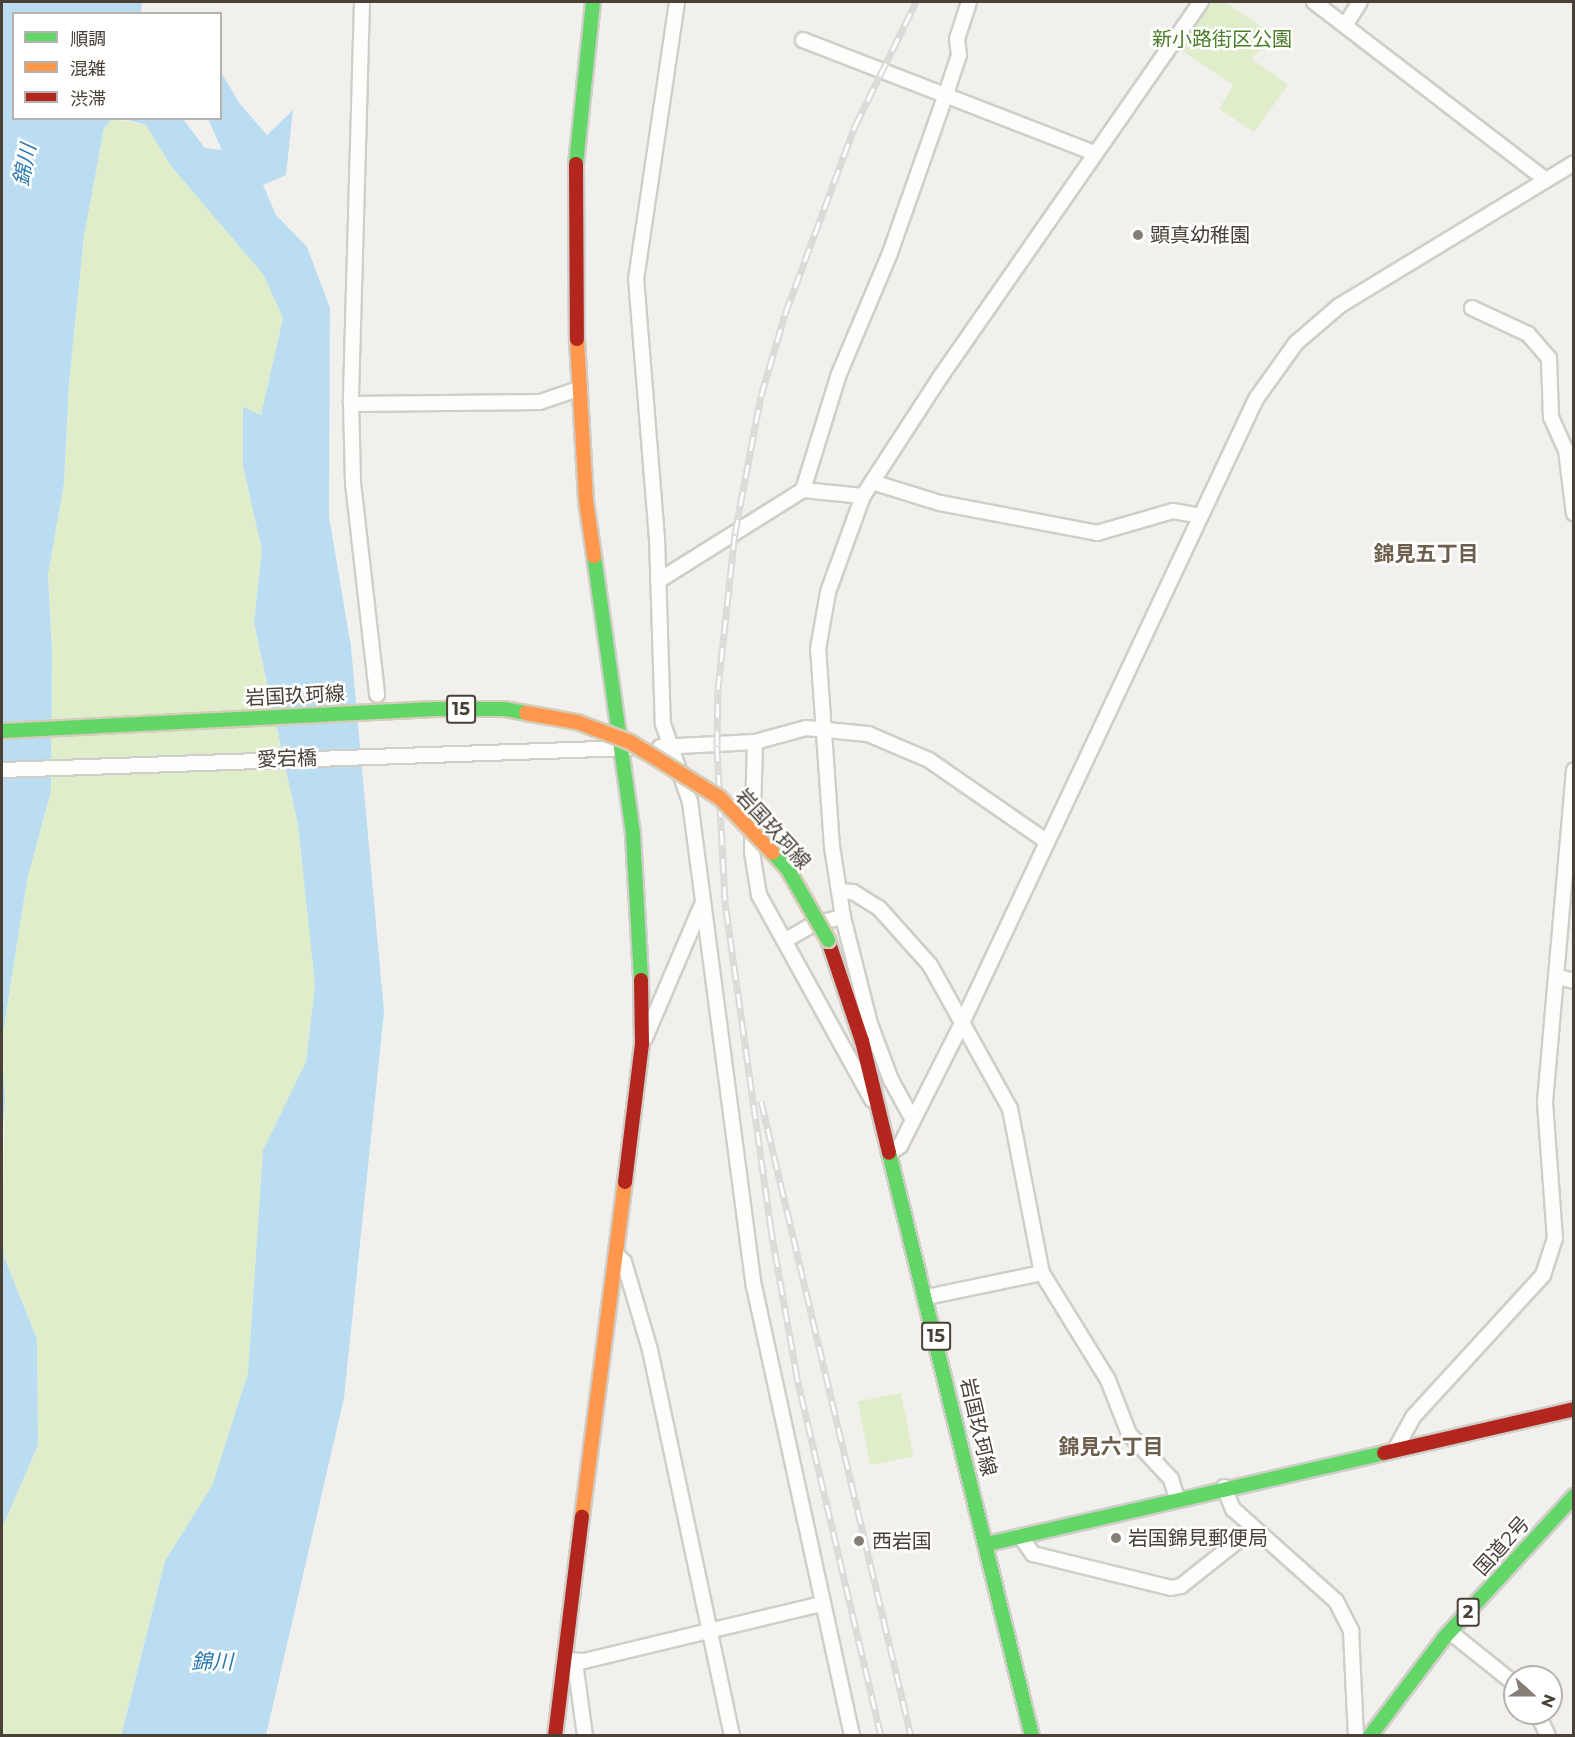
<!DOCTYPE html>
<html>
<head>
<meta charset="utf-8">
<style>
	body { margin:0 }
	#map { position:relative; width:1575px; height:1737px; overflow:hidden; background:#f2f0ec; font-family:Montserrat,"Noto Sans JP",sans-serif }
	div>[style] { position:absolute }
	.green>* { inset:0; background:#e0edcb; transform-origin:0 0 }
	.water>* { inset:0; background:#bbddf1 }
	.roads { filter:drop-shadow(2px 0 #d0cec9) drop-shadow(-2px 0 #d0cec9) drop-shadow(0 2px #d0cec9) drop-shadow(0 -2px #d0cec9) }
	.street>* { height:14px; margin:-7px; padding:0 7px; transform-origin:7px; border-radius:7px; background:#fdfdfc }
	.fast>* { height:14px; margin:-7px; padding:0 7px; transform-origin:7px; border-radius:7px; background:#63d668 }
	.slow>* { height:14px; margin:-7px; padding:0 7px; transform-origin:7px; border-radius:7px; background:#ff974d }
	.jam>* { height:14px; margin:-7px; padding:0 7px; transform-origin:7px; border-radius:7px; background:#b3261e }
	.rail>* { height:7px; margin-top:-3.5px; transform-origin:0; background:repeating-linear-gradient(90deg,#fff 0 14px,#dadad9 0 28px); box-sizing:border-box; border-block:2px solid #dadad9 }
	.bridges { filter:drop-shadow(2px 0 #d5ccb9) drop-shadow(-2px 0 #d5ccb9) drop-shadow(0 2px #d5ccb9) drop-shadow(0 -2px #d5ccb9) }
	.fast-bridge>* { height:14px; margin:-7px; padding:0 7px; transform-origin:7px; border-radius:7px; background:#63d668 }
	.slow-bridge>* { height:14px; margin:-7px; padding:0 7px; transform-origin:7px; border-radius:7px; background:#ff974d }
	.dots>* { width:16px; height:16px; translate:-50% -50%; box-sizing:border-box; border:3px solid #fff; border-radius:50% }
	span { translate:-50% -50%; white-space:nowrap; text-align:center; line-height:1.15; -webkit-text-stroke:5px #fff; paint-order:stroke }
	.shield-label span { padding:2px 4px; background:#fff; border:2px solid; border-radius:4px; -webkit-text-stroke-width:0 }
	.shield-label { font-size:18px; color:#494137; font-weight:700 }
	.park-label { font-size:20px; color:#4a7e27 }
	.poi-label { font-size:20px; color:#494137 }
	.left { translate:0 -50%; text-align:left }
	.street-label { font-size:20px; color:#494137 }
	.water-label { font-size:21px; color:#2a7bb2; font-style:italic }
	.neighbourhood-label { font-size:21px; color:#6c5f4d; font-weight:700 }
	.frame { position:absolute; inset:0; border:3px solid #494137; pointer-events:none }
	.legend { position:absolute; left:12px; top:12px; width:210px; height:108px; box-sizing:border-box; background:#fff; border:2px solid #b6b3af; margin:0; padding:8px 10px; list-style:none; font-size:18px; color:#494137 }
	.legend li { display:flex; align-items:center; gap:12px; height:30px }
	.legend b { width:30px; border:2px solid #b6b3af }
	.north { position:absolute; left:1503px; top:1665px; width:60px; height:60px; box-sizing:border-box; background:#fff; border:2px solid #b6b3af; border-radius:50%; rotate:111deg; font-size:16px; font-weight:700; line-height:24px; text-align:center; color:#494137 }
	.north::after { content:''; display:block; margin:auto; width:21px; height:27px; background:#847e76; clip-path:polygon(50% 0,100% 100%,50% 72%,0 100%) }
</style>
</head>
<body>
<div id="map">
	<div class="green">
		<i style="clip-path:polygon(1208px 2px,1225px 2px,1272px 34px,1252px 59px,1288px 85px,1254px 132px,1219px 109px,1233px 85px,1175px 46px)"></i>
		<i style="clip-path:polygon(112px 119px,146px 125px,171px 166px,263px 274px,283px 318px,261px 415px,243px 408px,243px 466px,262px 550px,254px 623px,298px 825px,315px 985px,306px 1062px,263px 1151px,248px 1373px,212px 1486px,165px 1561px,121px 1735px,2px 1736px,2px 1528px,38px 1445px,37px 1339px,4px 1257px,2px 1229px,5px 1101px,2px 1039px,27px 880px,51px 791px,52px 651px,48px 575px,64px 483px,69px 383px,84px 236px,104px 128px)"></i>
		<i style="left:901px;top:1393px;width:65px;height:44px;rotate:79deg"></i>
	</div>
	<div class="water">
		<i style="clip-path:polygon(2px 2px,142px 2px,141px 13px,14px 14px,14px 118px,112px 119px,104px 128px,84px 236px,69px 383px,64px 483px,48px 575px,52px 651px,51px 791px,27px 880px,2px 1039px)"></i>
		<i style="clip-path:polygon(222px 74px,240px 104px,267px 135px,293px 110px,286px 175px,263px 185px,276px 215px,307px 247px,330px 308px,329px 516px,351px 647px,384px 1012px,344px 1398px,266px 1735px,121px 1736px,165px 1561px,212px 1486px,248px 1373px,263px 1150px,306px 1062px,315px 985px,298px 825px,254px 623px,262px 550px,243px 466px,243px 407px,261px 415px,283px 318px,263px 274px,171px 166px,146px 125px,124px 119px,183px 119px,205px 148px,222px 150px,208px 119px,220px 118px)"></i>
		<i style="clip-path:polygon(2px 1049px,5px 1101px,2px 1138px)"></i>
		<i style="clip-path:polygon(2px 1229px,4px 1257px,37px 1339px,38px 1445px,2px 1528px)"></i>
	</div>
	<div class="roads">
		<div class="street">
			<i style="left:362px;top:2px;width:402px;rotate:91.6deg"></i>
			<i style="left:351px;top:404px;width:79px;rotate:88.5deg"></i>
			<i style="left:353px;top:483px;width:213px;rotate:83.5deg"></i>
			<i style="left:677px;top:2px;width:279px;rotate:98.4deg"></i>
			<i style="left:636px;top:278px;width:261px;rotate:85.4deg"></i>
			<i style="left:657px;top:538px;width:186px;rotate:88.2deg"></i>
			<i style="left:663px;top:724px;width:83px;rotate:70.9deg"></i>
			<i style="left:690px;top:802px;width:488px;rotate:82.5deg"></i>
			<i style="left:754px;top:1286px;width:461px;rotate:77.7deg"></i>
			<i style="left:1314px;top:2px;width:292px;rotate:37.5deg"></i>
			<i style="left:1346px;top:24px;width:26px;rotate:-58deg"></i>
			<i style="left:803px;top:40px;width:313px;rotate:21.2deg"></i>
			<i style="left:1472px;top:308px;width:62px;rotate:24.9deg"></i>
			<i style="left:1528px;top:334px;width:32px;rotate:49deg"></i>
			<i style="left:1549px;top:358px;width:59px;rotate:88.1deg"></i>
			<i style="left:1551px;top:417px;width:36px;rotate:66deg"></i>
			<i style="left:1566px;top:450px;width:64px;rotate:82.9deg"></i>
			<i style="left:351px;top:404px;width:189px;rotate:-0.6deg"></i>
			<i style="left:540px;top:402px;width:40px;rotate:-18.9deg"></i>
			<i style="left:872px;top:482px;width:71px;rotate:17.2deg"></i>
			<i style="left:940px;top:503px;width:160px;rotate:10.8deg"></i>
			<i style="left:1097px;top:533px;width:79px;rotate:-16.1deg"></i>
			<i style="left:1173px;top:511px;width:27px;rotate:10deg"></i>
			<i style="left:803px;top:490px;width:121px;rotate:-72.8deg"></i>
			<i style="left:839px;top:374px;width:131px;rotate:-67.1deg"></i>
			<i style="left:890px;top:253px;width:169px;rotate:-70.6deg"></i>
			<i style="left:946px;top:94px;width:41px;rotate:-71.6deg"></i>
			<i style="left:959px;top:55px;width:16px;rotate:-97deg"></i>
			<i style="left:957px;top:39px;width:39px;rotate:-72deg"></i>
			<i style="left:658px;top:581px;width:171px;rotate:-32.1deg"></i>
			<i style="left:803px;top:490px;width:60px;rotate:5.7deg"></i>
			<i style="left:755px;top:742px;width:110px;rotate:91.6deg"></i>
			<i style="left:752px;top:852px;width:44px;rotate:80.8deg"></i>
			<i style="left:759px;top:895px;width:234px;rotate:61.1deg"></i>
			<i style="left:660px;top:747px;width:95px;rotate:-3deg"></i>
			<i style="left:755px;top:742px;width:53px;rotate:-15.4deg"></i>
			<i style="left:806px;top:728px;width:62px;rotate:5.5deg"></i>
			<i style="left:868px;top:734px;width:66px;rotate:23.1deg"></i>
			<i style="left:929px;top:760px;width:142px;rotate:34.7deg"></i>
			<i style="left:2px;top:770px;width:627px;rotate:-2.01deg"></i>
			<i style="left:839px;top:891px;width:14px;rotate:4deg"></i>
			<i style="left:853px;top:892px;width:31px;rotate:32deg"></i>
			<i style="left:879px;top:908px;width:76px;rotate:48.2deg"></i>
			<i style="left:930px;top:965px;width:165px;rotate:60.9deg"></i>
			<i style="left:1010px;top:1109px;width:167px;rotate:79deg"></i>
			<i style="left:1042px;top:1273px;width:126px;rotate:58.3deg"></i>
			<i style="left:1108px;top:1380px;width:58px;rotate:68.7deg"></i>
			<i style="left:1129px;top:1434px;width:62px;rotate:47deg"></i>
			<i style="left:1171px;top:1479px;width:21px;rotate:73deg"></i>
			<i style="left:786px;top:940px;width:32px;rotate:-30deg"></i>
			<i style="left:814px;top:924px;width:30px;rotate:-14deg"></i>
			<i style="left:1557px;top:977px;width:17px;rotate:13deg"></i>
			<i style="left:645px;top:1038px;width:142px;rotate:-66.9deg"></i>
			<i style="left:913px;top:1120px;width:46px;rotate:-118.8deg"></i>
			<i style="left:891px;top:1080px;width:60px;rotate:-110.6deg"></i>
			<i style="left:870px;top:1024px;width:110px;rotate:-104.2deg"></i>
			<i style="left:843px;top:917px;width:71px;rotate:-98.9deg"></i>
			<i style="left:832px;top:847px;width:198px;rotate:-94deg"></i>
			<i style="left:818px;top:649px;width:58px;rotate:-80deg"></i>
			<i style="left:828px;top:592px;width:102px;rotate:-70deg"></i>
			<i style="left:863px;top:496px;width:143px;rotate:-57deg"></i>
			<i style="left:941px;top:376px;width:455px;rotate:-55.2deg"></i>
			<i style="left:891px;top:1152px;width:11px;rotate:-34deg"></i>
			<i style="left:900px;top:1146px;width:136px;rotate:-63.2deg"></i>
			<i style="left:961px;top:1025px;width:692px;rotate:-64.77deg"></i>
			<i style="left:1256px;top:399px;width:69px;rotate:-54.5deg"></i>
			<i style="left:1296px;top:343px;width:57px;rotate:-40.7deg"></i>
			<i style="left:1339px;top:306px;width:275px;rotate:-31.3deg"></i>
			<i style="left:617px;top:1255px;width:10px;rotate:45deg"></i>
			<i style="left:624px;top:1262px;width:92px;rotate:73.5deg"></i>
			<i style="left:650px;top:1350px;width:395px;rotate:78deg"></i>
			<i style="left:927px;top:1297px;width:117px;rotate:-11.8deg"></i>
			<i style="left:1396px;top:1448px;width:35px;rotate:-61deg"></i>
			<i style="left:1413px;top:1417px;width:193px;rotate:-47.5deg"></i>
			<i style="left:1543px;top:1275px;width:38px;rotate:-72deg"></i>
			<i style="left:1555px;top:1239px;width:137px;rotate:-94.2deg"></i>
			<i style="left:1545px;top:1102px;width:333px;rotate:-85deg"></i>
			<i style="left:1224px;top:1487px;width:24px;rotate:68deg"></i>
			<i style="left:1233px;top:1509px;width:138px;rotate:41.8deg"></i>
			<i style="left:1336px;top:1601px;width:34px;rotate:63deg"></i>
			<i style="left:1351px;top:1631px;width:105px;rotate:87.3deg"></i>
			<i style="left:1020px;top:1536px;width:22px;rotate:54deg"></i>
			<i style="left:1033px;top:1554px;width:142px;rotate:13.8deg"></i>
			<i style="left:1171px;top:1588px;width:10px;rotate:-11deg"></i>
			<i style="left:1181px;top:1586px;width:93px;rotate:-38.5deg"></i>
			<i style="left:1450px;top:1632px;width:83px;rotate:38.7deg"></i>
			<i style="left:564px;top:1660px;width:20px;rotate:3deg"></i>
			<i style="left:584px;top:1661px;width:244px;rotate:-13.5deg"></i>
			<i style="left:575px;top:1662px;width:75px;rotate:82.3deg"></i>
			<i style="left:1537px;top:1713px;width:25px;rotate:64deg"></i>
		</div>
		<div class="fast">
			<i style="left:576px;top:164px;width:163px;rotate:-84deg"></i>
			<i style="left:594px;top:556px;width:282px;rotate:82deg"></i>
			<i style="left:633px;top:835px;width:145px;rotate:86.8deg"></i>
			<i style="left:889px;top:1153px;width:600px;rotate:76.22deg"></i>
			<i style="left:987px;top:1544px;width:407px;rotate:-12.9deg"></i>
			<i style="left:1370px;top:1736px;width:123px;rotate:-52.9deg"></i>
			<i style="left:1444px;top:1638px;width:193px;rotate:-47.5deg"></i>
		</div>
		<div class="slow">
			<i style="left:577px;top:339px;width:162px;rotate:86.8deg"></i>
			<i style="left:586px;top:501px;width:56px;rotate:81.7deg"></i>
			<i style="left:582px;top:1517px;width:338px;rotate:-82.7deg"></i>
		</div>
		<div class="jam">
			<i style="left:576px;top:164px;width:175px;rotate:89.7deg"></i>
			<i style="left:828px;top:940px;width:107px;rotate:71.4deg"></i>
			<i style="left:862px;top:1041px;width:115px;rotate:76.4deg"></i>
			<i style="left:625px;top:1182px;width:140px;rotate:-83deg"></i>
			<i style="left:642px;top:1043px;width:63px;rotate:-90.9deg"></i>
			<i style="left:1384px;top:1453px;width:195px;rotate:-13deg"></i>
			<i style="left:555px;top:1736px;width:221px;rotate:-83deg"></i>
		</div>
	</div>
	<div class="rail">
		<i style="left:761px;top:1101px;width:652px;rotate:76.71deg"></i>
		<i style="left:881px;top:1736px;width:369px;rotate:-103.2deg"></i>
		<i style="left:797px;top:1377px;width:150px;rotate:-100deg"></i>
		<i style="left:771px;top:1229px;width:332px;rotate:-98deg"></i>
		<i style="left:725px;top:900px;width:155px;rotate:-93deg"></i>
		<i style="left:717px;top:745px;width:56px;rotate:-89deg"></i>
		<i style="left:718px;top:689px;width:157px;rotate:-83.8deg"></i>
		<i style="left:735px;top:533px;width:139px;rotate:-79.3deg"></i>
		<i style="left:761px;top:396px;width:85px;rotate:-73.7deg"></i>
		<i style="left:785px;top:314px;width:201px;rotate:-69.6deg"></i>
		<i style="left:855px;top:126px;width:138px;rotate:-63.8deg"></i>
	</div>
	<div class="bridges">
		<div class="fast-bridge">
			<i style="left:2px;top:731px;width:433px;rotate:-2.9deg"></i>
			<i style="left:434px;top:709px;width:70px"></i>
			<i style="left:504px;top:709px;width:22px;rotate:10deg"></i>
			<i style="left:773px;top:853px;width:21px;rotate:47deg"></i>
			<i style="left:787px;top:868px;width:83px;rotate:60.3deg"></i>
		</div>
		<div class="slow-bridge">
			<i style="left:526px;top:713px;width:52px;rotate:10deg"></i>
			<i style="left:577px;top:722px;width:57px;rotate:20.7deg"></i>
			<i style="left:630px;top:742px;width:106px;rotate:31.9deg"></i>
			<i style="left:720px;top:798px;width:76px;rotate:46.1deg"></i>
		</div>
	</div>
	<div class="dots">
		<i style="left:1138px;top:235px;background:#847e76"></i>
		<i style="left:1116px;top:1538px;background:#847e76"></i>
		<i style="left:859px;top:1541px;background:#847e76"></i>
	</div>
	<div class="shield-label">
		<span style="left:461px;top:709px">15</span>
		<span style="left:936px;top:1336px">15</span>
		<span style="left:1468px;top:1612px">2</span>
	</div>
	<div class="park-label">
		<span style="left:1222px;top:39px">新小路街区公園</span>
	</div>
	<div class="poi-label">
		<span class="left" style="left:1150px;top:235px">顕真幼稚園</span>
		<span class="left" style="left:1128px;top:1538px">岩国錦見郵便局</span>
		<span class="left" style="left:872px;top:1541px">西岩国</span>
	</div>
	<div class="street-label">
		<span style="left:295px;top:696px;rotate:-3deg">岩国玖珂線</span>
		<span style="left:287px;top:759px;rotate:-2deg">愛宕橋</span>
		<span style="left:773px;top:829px;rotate:48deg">岩国玖珂線</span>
		<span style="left:978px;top:1427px;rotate:77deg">岩国玖珂線</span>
		<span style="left:1502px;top:1546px;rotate:-48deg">国道2号</span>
	</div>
	<div class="water-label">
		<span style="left:25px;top:165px;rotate:-79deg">錦川</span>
		<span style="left:212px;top:1662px">錦川</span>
	</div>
	<div class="neighbourhood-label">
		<span style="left:1426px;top:554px">錦見五丁目</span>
		<span style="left:1111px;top:1447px">錦見六丁目</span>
	</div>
	<div class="frame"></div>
	<ul class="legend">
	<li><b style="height:8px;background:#63d668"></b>順調</li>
	<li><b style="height:8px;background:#ff974d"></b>混雑</li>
	<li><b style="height:8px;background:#b3261e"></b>渋滞</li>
	</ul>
	<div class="north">N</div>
</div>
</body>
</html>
